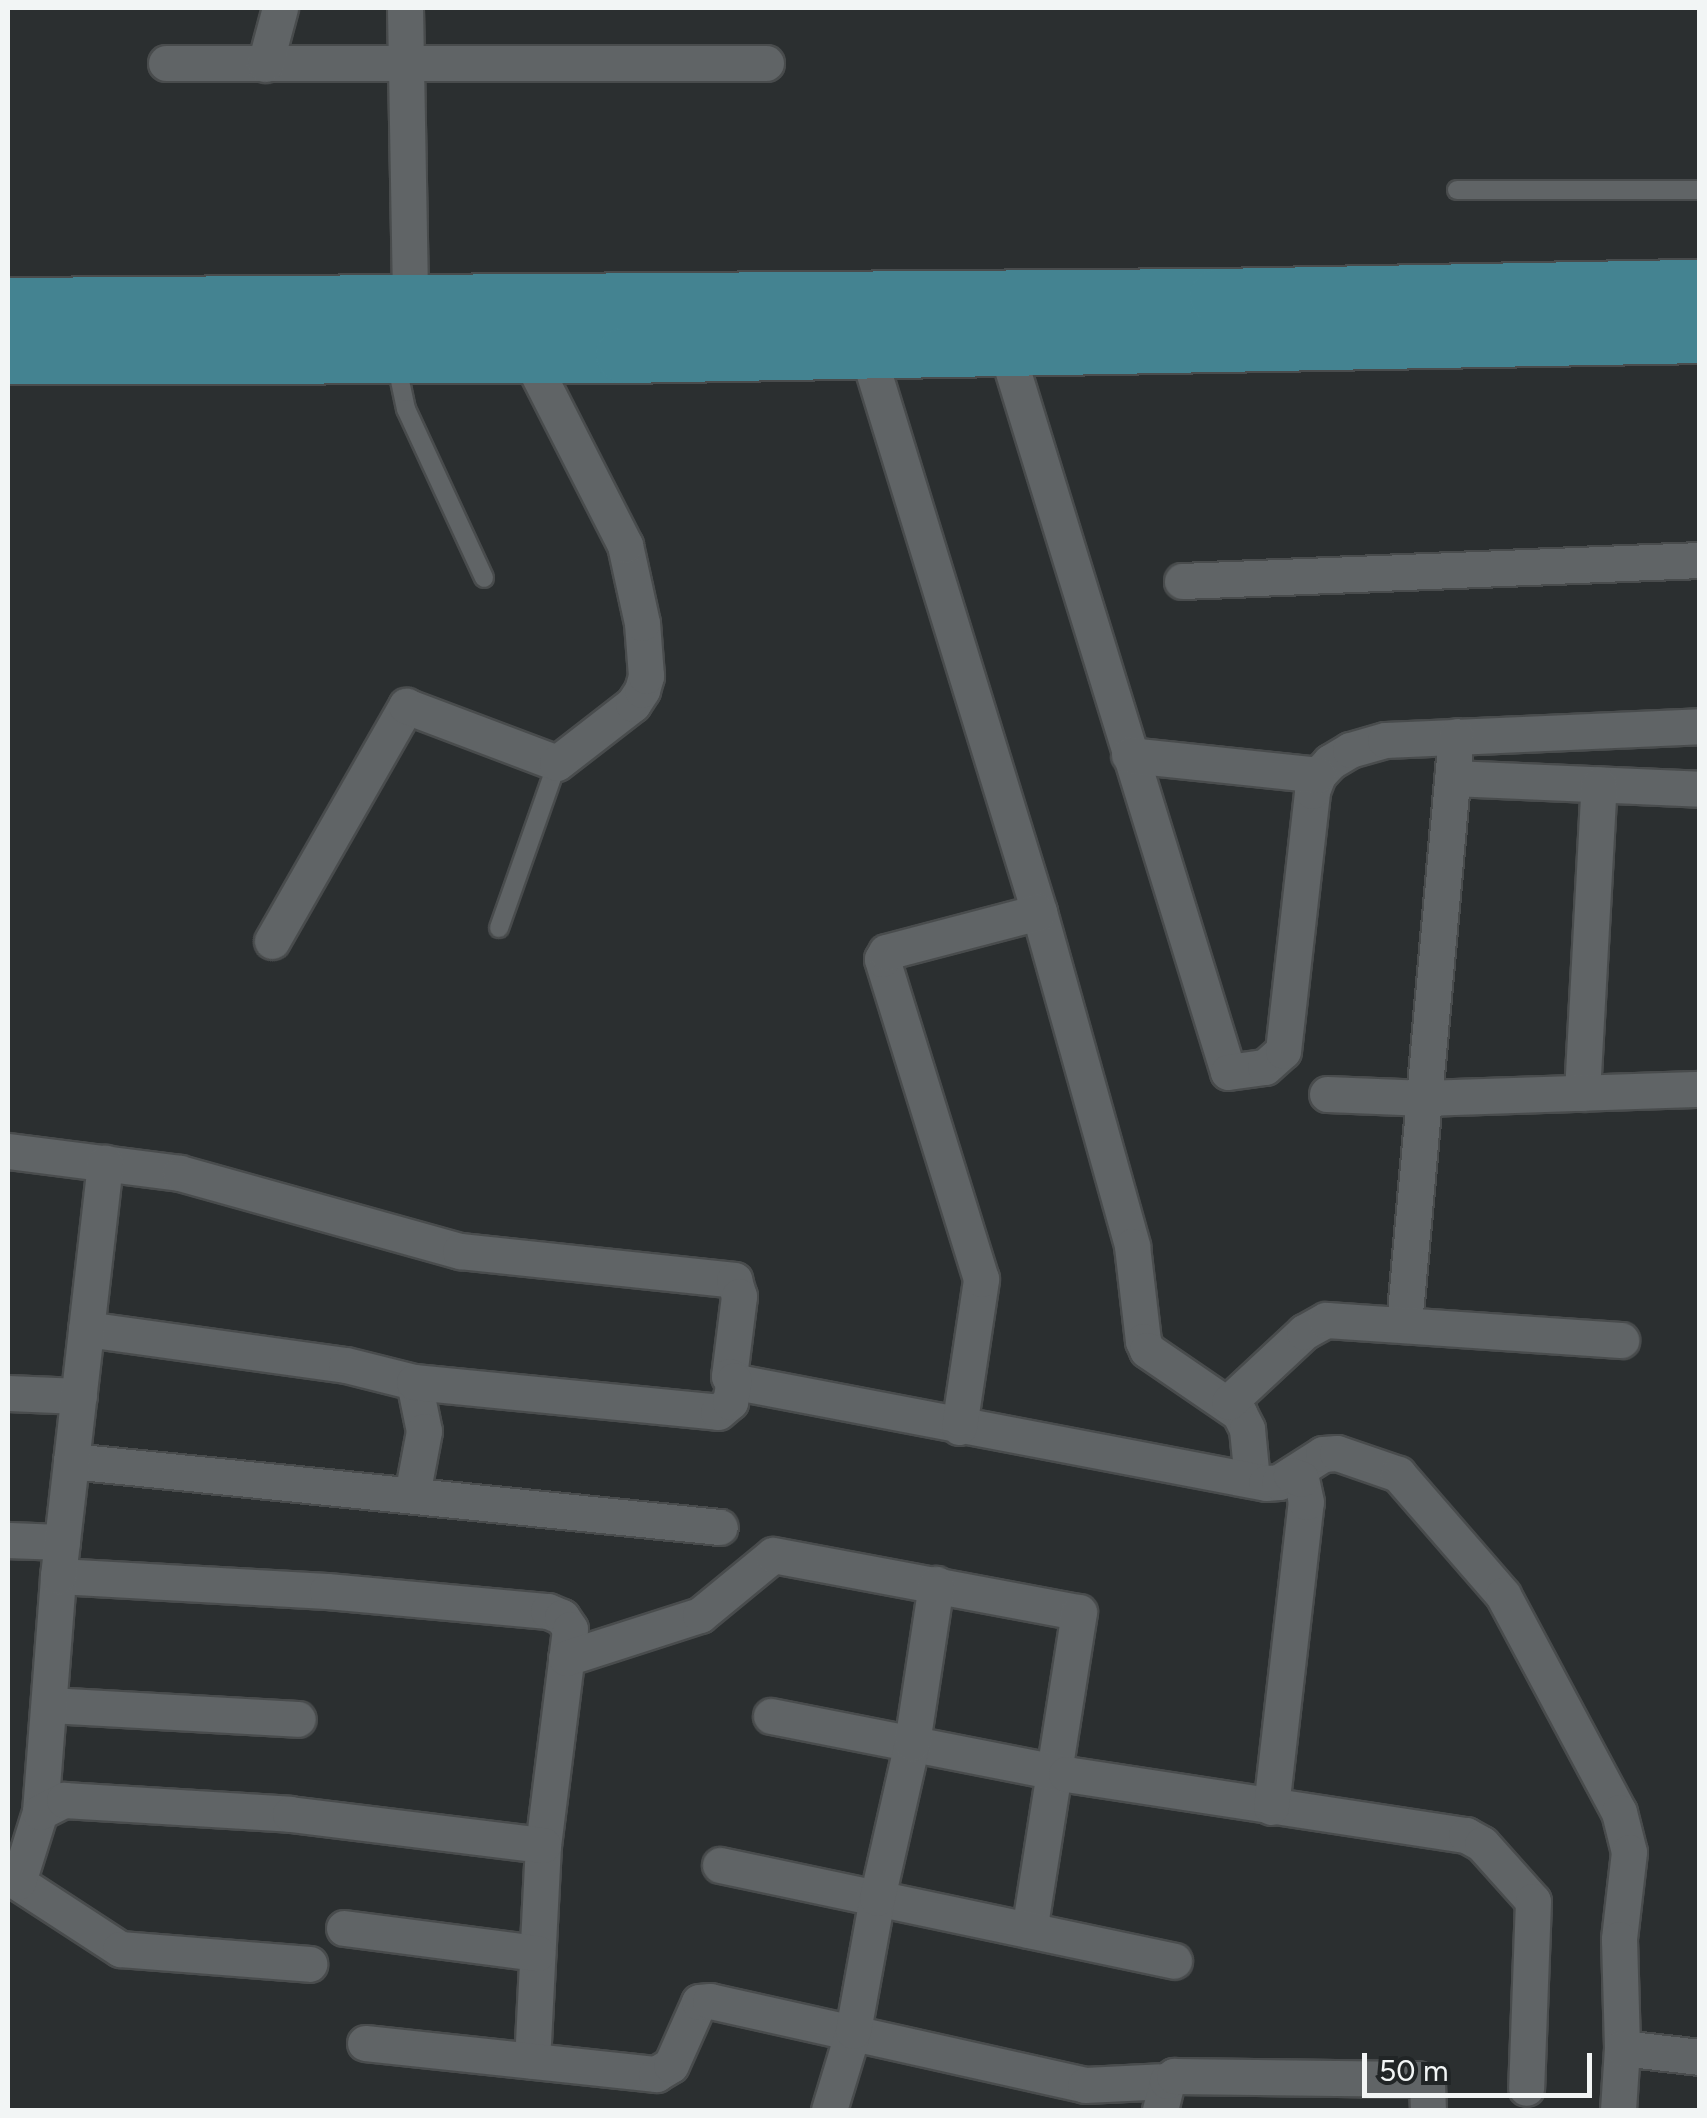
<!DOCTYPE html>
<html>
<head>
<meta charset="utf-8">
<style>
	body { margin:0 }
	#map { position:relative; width:1707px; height:2118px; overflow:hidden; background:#2b2f30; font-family:Figtree,sans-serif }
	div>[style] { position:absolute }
	.roads { filter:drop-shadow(2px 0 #494c4d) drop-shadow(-2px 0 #494c4d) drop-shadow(0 2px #494c4d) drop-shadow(0 -2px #494c4d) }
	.lane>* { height:18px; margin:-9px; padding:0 9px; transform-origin:9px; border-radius:9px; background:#606466 }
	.street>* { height:35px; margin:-17.5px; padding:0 17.5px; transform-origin:17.5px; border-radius:17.5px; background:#606466 }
	.primary>* { height:55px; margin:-27.5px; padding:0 27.5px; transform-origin:27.5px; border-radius:27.5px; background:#448391 }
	span { translate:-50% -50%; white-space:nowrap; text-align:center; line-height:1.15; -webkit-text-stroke:10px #212526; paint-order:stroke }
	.frame { position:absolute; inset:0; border:10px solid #f2f5f5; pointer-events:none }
	.scale { position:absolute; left:1362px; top:2053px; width:230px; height:45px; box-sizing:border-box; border:5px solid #f2f5f5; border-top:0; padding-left:12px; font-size:30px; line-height:35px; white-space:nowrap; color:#f2f5f5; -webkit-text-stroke:8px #212526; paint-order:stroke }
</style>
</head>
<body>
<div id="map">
	<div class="roads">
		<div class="lane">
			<i style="left:1457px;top:190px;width:243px"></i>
			<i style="left:396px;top:362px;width:48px;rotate:78deg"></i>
			<i style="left:406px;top:409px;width:186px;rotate:65.2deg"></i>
			<i style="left:499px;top:928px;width:175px;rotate:-70.6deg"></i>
		</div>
		<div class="street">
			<i style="left:405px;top:8px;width:295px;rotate:89deg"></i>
			<i style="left:166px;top:63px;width:600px"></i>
			<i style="left:265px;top:64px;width:58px;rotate:-75deg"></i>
			<i style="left:1006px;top:349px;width:756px;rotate:72.93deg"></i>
			<i style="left:1228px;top:1072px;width:37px;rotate:-8deg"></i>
			<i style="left:1265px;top:1067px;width:24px;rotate:-42deg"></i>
			<i style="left:1283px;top:1051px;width:262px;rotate:-83.6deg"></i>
			<i style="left:1312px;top:791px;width:17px;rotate:-69deg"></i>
			<i style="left:1318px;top:775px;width:18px;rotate:-47deg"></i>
			<i style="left:1330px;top:762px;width:23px;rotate:-31deg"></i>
			<i style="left:1350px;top:750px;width:36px;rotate:-16deg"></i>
			<i style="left:1385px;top:740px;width:315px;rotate:-2.5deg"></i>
			<i style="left:867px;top:351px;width:587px;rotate:72.95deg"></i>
			<i style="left:1039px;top:912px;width:347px;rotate:74.4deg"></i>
			<i style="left:1132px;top:1246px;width:96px;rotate:83.4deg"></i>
			<i style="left:1143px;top:1341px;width:10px;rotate:66deg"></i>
			<i style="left:1147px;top:1350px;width:112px;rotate:34.4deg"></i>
			<i style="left:1239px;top:1413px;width:18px;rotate:63deg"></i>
			<i style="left:1247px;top:1429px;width:51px;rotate:84.4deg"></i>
			<i style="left:1182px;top:581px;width:518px;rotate:-2.32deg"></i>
			<i style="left:1129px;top:755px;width:190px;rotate:6deg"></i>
			<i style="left:1452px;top:778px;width:248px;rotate:2.5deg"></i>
			<i style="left:272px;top:941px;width:271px;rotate:-60.3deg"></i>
			<i style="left:406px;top:706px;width:161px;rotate:20.7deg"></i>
			<i style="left:557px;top:763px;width:96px;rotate:-37.8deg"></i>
			<i style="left:633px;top:704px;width:17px;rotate:-57deg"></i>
			<i style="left:642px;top:690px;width:15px;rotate:-74deg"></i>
			<i style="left:646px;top:676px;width:53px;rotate:-94.3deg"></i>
			<i style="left:642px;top:623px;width:80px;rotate:-102.3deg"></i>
			<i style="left:625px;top:545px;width:213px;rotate:-117deg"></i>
			<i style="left:1582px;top:1093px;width:309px;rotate:-86.9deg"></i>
			<i style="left:1327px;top:1094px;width:99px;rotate:2.3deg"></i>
			<i style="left:1426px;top:1098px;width:274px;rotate:-1.9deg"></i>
			<i style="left:8px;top:1151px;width:173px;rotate:7.3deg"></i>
			<i style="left:180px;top:1173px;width:291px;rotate:15.6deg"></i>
			<i style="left:460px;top:1251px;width:276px;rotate:6deg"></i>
			<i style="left:734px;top:1280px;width:17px;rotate:73deg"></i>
			<i style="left:739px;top:1296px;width:81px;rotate:97.1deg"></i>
			<i style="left:729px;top:1376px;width:15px;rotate:28deg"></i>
			<i style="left:742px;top:1383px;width:533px;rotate:10.8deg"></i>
			<i style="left:1266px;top:1483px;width:13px;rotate:-4deg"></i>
			<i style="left:1279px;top:1482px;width:52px;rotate:-32.5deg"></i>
			<i style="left:1323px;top:1454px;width:14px;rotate:-4deg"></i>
			<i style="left:1337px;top:1453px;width:65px;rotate:19deg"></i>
			<i style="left:1398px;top:1474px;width:160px;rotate:49deg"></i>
			<i style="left:1503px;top:1595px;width:246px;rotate:61.9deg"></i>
			<i style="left:1619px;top:1812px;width:41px;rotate:76deg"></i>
			<i style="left:1629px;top:1852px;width:88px;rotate:96.6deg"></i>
			<i style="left:1619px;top:1939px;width:109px;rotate:88.4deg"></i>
			<i style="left:1622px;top:2048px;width:62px;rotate:93.7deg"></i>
			<i style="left:1404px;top:1324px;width:590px;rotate:-84.95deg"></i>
			<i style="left:86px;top:1329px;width:262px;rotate:7.9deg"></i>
			<i style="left:346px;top:1365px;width:70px;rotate:14deg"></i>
			<i style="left:414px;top:1382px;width:50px;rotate:78.5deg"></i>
			<i style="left:424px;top:1431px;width:65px;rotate:100.6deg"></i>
			<i style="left:414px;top:1382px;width:305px;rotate:5.6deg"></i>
			<i style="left:718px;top:1412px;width:16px;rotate:-40deg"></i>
			<i style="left:730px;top:1402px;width:22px;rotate:-80deg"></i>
			<i style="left:8px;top:1393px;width:71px;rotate:2.4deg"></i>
			<i style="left:1229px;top:1402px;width:103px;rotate:-43deg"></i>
			<i style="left:1304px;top:1332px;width:25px;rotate:-29deg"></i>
			<i style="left:1326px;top:1320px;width:296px;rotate:3.9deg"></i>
			<i style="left:959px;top:1427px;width:150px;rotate:-81.5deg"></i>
			<i style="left:981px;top:1279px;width:335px;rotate:-107.2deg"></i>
			<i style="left:882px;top:959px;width:8px;rotate:-60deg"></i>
			<i style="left:886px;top:952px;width:158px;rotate:-14.7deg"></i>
			<i style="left:71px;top:1461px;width:652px;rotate:5.81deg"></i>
			<i style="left:8px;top:1540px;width:54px;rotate:2.1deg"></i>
			<i style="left:58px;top:1576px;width:269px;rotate:3.2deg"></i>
			<i style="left:327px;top:1591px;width:222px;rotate:5.2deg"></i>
			<i style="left:548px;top:1611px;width:15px;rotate:23deg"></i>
			<i style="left:562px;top:1617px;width:14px;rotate:56deg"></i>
			<i style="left:570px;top:1629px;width:218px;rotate:97.1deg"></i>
			<i style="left:543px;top:1845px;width:216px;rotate:92.9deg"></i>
			<i style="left:566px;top:1658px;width:141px;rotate:-17.8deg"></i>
			<i style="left:700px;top:1615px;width:94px;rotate:-39.4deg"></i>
			<i style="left:773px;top:1555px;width:311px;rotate:10.6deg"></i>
			<i style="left:1079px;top:1612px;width:322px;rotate:98.9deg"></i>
			<i style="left:49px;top:1705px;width:249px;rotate:3.2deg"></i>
			<i style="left:771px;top:1716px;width:301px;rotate:11.1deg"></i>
			<i style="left:1066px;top:1774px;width:405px;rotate:8.7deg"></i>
			<i style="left:1466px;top:1835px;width:18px;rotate:29deg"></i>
			<i style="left:1482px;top:1844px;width:76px;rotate:48.2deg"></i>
			<i style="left:1533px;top:1901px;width:187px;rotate:92.1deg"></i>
			<i style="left:1271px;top:1807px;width:307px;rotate:-83.5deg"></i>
			<i style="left:1306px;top:1502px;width:24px;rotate:-102deg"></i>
			<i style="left:1301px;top:1479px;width:11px;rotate:-158deg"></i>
			<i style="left:40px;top:1812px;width:237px;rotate:-85.6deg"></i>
			<i style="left:58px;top:1576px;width:416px;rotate:-83.5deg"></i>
			<i style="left:720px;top:1865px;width:464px;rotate:11.9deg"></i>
			<i style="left:8px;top:1876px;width:134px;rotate:33.1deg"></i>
			<i style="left:120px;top:1949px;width:190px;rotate:4.5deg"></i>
			<i style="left:18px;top:1882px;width:73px;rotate:-72.6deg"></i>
			<i style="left:40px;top:1812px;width:27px;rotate:-27deg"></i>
			<i style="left:64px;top:1800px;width:226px;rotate:3.5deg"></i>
			<i style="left:290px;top:1814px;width:255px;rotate:7deg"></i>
			<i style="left:344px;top:1928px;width:195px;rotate:7.4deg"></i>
			<i style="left:365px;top:2043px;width:293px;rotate:6.1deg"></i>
			<i style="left:656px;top:2074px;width:17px;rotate:-31deg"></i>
			<i style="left:671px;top:2065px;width:69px;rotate:-66deg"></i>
			<i style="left:699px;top:2002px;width:11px;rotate:-5deg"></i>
			<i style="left:710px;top:2001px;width:384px;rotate:12.6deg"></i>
			<i style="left:1085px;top:2085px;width:82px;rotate:-2.8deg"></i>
			<i style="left:1622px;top:2048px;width:79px;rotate:6.6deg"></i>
			<i style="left:829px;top:2110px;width:83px;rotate:-73.1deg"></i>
			<i style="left:853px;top:2031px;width:135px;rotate:-79.8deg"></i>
			<i style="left:877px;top:1898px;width:159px;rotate:-77.3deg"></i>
			<i style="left:912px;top:1743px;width:161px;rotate:-81.4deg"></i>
			<i style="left:1160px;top:2110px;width:30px;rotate:-76deg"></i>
			<i style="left:1167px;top:2081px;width:9px;rotate:-36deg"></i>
			<i style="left:1174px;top:2076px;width:243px;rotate:0.7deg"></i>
			<i style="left:1417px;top:2079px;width:11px;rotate:22deg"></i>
			<i style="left:1427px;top:2083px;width:27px;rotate:88deg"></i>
		</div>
		<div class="primary">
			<i style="left:8px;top:305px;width:1209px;rotate:-0.43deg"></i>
			<i style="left:1217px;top:296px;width:483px;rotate:-1.1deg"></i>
			<i style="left:8px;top:356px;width:615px;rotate:-0.09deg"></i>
			<i style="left:623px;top:355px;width:1077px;rotate:-1.06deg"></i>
		</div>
	</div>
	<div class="frame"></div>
	<div class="scale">50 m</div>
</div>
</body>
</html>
